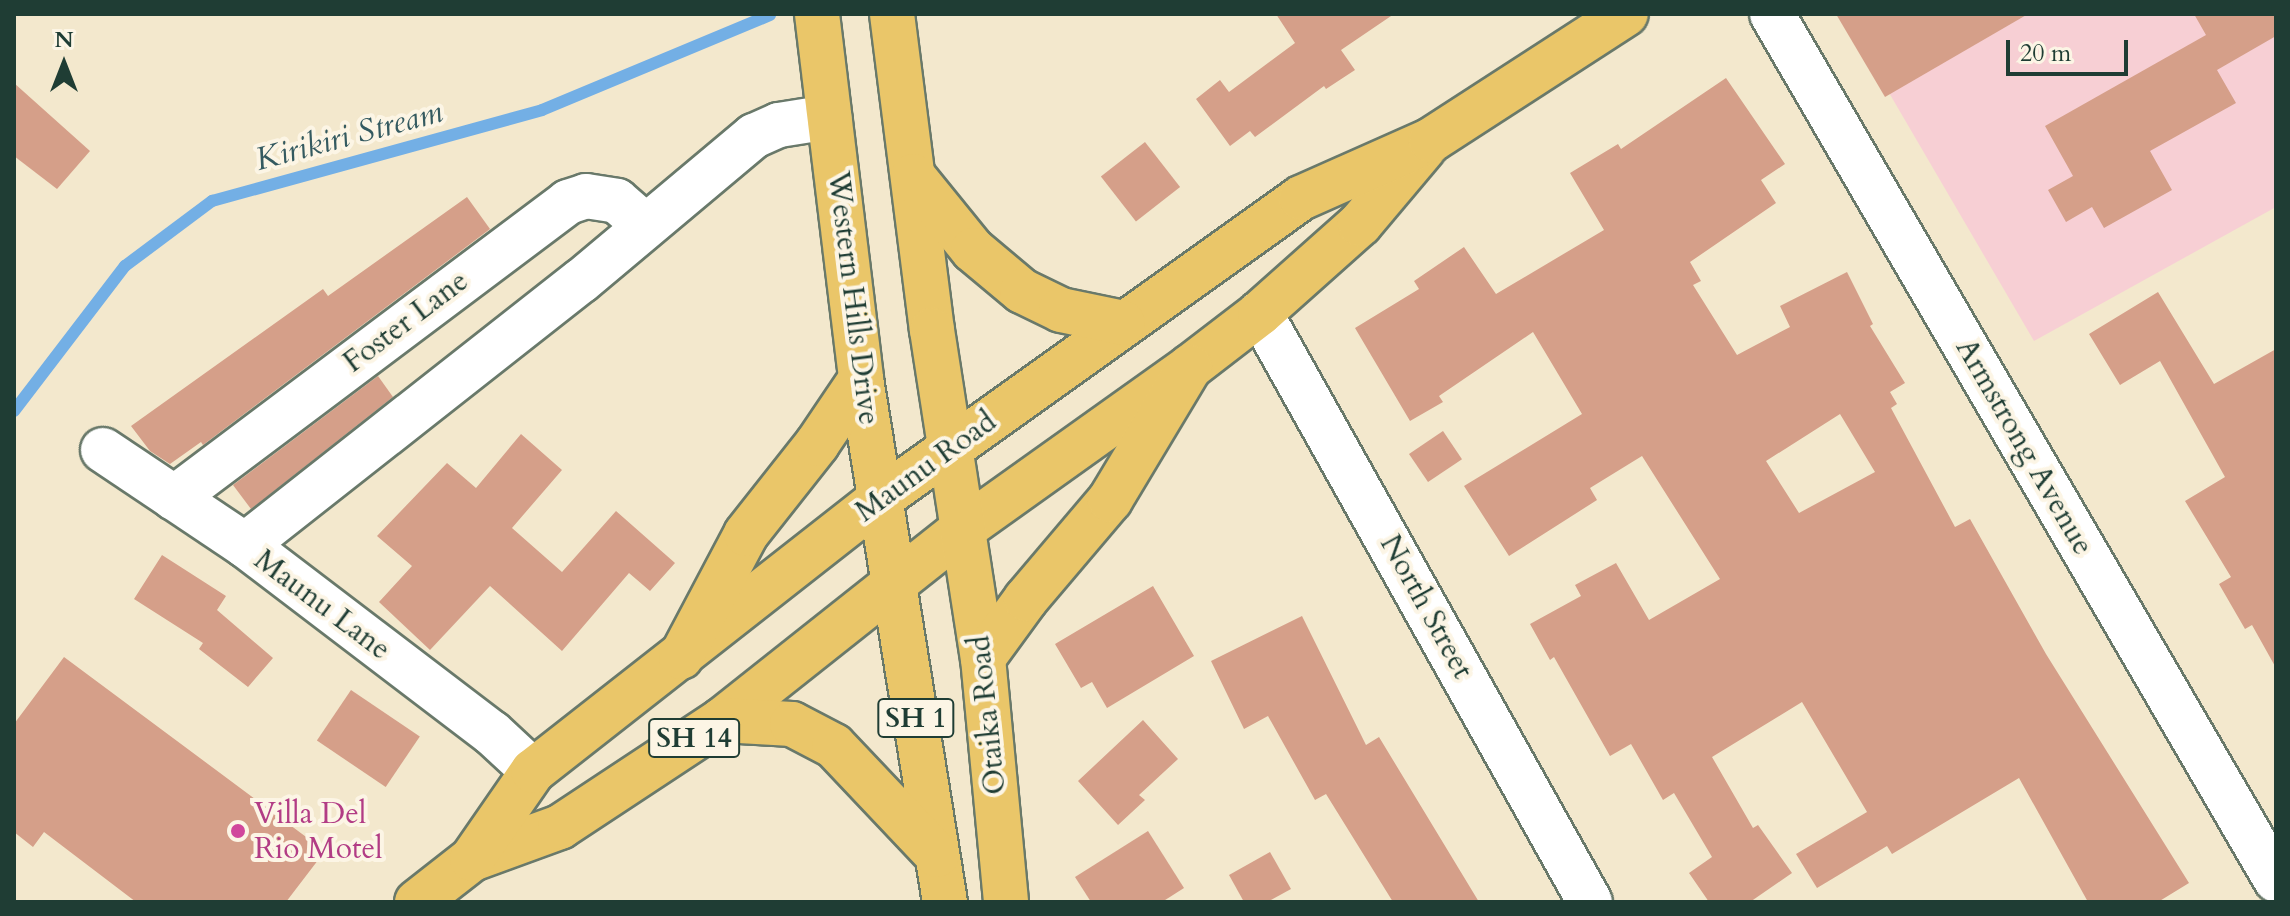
<!DOCTYPE html>
<html>
<head>
<meta charset="utf-8">
<style>
	body { margin:0 }
	#map { position:relative; width:2290px; height:916px; overflow:hidden; background:#f3e8cd; font-family:Cardo,serif }
	div>[style] { position:absolute }
	.built>* { inset:0; background:#f7cfd4 }
	.stream>* { height:12px; margin:-6px; padding:0 6px; transform-origin:6px; border-radius:6px; background:#73afe5 }
	.building>* { inset:0; background:#d59f89; transform-origin:0 0 }
	.roads { filter:drop-shadow(2px 0 #69796a) drop-shadow(-2px 0 #69796a) drop-shadow(0 2px #69796a) drop-shadow(0 -2px #69796a) }
	.minor>* { height:44px; margin:-22px; padding:0 22px; transform-origin:22px; border-radius:22px; background:#fff }
	.major>* { height:44px; margin:-22px; padding:0 22px; transform-origin:22px; border-radius:22px; background:#eac669 }
	.highway>* { height:44px; margin:-22px; padding:0 22px; transform-origin:22px; border-radius:22px; background:#eac669 }
	.dots>* { width:22px; height:22px; translate:-50% -50%; box-sizing:border-box; border:4px solid #fcf5e5; border-radius:50% }
	span { translate:-50% -50%; white-space:nowrap; text-align:center; line-height:1.15; -webkit-text-stroke:8px #fcf5e5; paint-order:stroke }
	.shield-label span { padding:2px 6px; background:#fcf5e5; border:2px solid; border-radius:6px; -webkit-text-stroke-width:0 }
	.shield-label { font-size:28px; color:#1f3d34; font-weight:700 }
	.street-label { font-size:30px; color:#1f3d34 }
	.hotel-label { font-size:30px; color:#b23c85 }
	.left { translate:0 -50%; text-align:left }
	.water-label { font-size:32px; color:#345a60; font-style:italic }
	.frame { position:absolute; inset:0; border:16px solid #1f3d34; pointer-events:none }
	.north { position:absolute; left:24px; top:24px; width:80px; height:80px; -webkit-text-stroke:6px #fcf5e5; paint-order:stroke; rotate:0deg; font-size:22px; font-weight:700; line-height:32px; text-align:center; color:#1f3d34 }
	.north::after { content:''; display:block; margin:auto; width:28px; height:36px; background:#1f3d34; clip-path:polygon(50% 0,100% 100%,50% 72%,0 100%) }
	.scale { position:absolute; left:2006px; top:40px; width:122px; height:36px; box-sizing:border-box; border:4px solid #1f3d34; border-top:0; padding-left:10px; font-size:24px; line-height:28px; white-space:nowrap; color:#1f3d34; -webkit-text-stroke:6px #fcf5e5; paint-order:stroke }
</style>
</head>
<body>
<div id="map">
	<div class="built">
		<i style="clip-path:polygon(1843px 14px,2276px 14px,2276px 207px,2034px 341px)"></i>
	</div>
	<div class="stream">
		<i style="left:14px;top:411px;width:183px;rotate:-52.6deg"></i>
		<i style="left:125px;top:266px;width:109px;rotate:-36.8deg"></i>
		<i style="left:212px;top:201px;width:342px;rotate:-15.4deg"></i>
		<i style="left:542px;top:110px;width:247px;rotate:-22.6deg"></i>
	</div>
	<div class="building">
		<i style="clip-path:polygon(1276px 14px,1394px 14px,1341px 50px,1355px 70px,1326px 89px,1324px 86px,1255px 137px,1250px 131px,1230px 146px,1196px 99px,1220px 80px,1229px 92px,1295px 43px)"></i>
		<i style="clip-path:polygon(1836px 14px,2028px 14px,1885px 97px)"></i>
		<i style="clip-path:polygon(2194px 14px,2276px 14px,2276px 36px,2217px 70px,2236px 103px,2150px 151px,2172px 190px,2104px 228px,2092px 207px,2066px 222px,2048px 190px,2073px 176px,2045px 126px,2206px 35px)"></i>
		<i style="clip-path:polygon(evenodd,1726px 78px,1785px 164px,1761px 180px,1776px 203px,1690px 262px,1701px 281px,1693px 285px,1737px 355px,1790px 327px,1780px 306px,1847px 272px,1873px 324px,1870px 326px,1905px 383px,1890px 392px,1897px 404px,1891px 408px,1955px 527px,1970px 519px,2046px 654px,2189px 883px,2158px 902px,2088px 902px,2019px 778px,1892px 854px,1887px 846px,1817px 888px,1796px 854px,1867px 812px,1802px 702px,1712px 757px,1753px 828px,1758px 825px,1792px 873px,1750px 902px,1709px 902px,1689px 873px,1712px 857px,1674px 793px,1663px 800px,1631px 744px,1610px 756px,1554px 657px,1550px 660px,1530px 624px,1581px 596px,1575px 585px,1616px 563px,1649px 620px,1720px 579px,1642px 456px,1590px 488px,1597px 500px,1509px 556px,1464px 486px,1582px 414px,1533px 332px,1439px 396px,1443px 402px,1410px 421px,1355px 328px,1419px 289px,1414px 281px,1464px 247px,1496px 294px,1604px 230px,1570px 173px,1618px 144px,1621px 149px,1726px 78px,1840px 414px,1875px 472px,1799px 513px,1766px 461px,1840px 414px)"></i>
		<i style="clip-path:polygon(14px 83px,90px 151px,57px 189px,14px 156px)"></i>
		<i style="left:1145px;top:142px;width:57px;height:56px;rotate:52deg"></i>
		<i style="clip-path:polygon(467px 197px,490px 229px,203px 445px,201px 442px,170px 464px,150px 451px,131px 426px,323px 289px,328px 296px)"></i>
		<i style="clip-path:polygon(2158px 292px,2214px 384px,2276px 349px,2276px 668px,2252px 625px,2245px 629px,2219px 584px,2231px 577px,2185px 501px,2225px 477px,2160px 361px,2120px 385px,2089px 334px)"></i>
		<i style="clip-path:polygon(378px 376px,393px 397px,251px 509px,233px 485px)"></i>
		<i style="left:1443px;top:431px;width:34px;height:41px;rotate:56deg"></i>
		<i style="clip-path:polygon(521px 434px,562px 470px,512px 528px,562px 572px,616px 511px,675px 563px,650px 591px,629px 573px,562px 651px,490px 586px,430px 650px,379px 602px,412px 566px,377px 536px,447px 463px,476px 488px)"></i>
		<i style="clip-path:polygon(162px 555px,226px 596px,217px 610px,273px 658px,248px 687px,199px 649px,203px 643px,134px 599px)"></i>
		<i style="clip-path:polygon(1153px 586px,1194px 656px,1107px 708px,1092px 682px,1081px 688px,1055px 644px)"></i>
		<i style="clip-path:polygon(1302px 616px,1366px 745px,1379px 737px,1479px 902px,1393px 902px,1326px 794px,1315px 800px,1268px 716px,1244px 729px,1211px 661px)"></i>
		<i style="clip-path:polygon(64px 657px,325px 851px,286px 902px,136px 902px,44px 832px,33px 847px,14px 832px,14px 724px)"></i>
		<i style="left:351px;top:690px;width:83px;height:61px;rotate:34deg"></i>
		<i style="clip-path:polygon(1143px 720px,1178px 759px,1139px 795px,1145px 800px,1118px 825px,1078px 781px)"></i>
		<i style="clip-path:polygon(1148px 831px,1184px 888px,1162px 902px,1091px 902px,1075px 877px)"></i>
		<i style="clip-path:polygon(1270px 852px,1291px 889px,1267px 902px,1244px 902px,1229px 875px)"></i>
	</div>
	<div class="roads">
		<div class="minor">
			<i style="left:1772px;top:14px;width:1002px;rotate:59.8deg"></i>
			<i style="left:1260px;top:313px;width:675px;rotate:60.74deg"></i>
			<i style="left:103px;top:450px;width:171px;rotate:33.8deg"></i>
			<i style="left:245px;top:545px;width:310px;rotate:37.3deg"></i>
			<i style="left:492px;top:733px;width:56px;rotate:42.8deg"></i>
			<i style="left:174px;top:498px;width:493px;rotate:-36.9deg"></i>
			<i style="left:568px;top:202px;width:19px;rotate:-18deg"></i>
			<i style="left:586px;top:196px;width:31px;rotate:9deg"></i>
			<i style="left:617px;top:201px;width:38px;rotate:41deg"></i>
			<i style="left:245px;top:545px;width:427px;rotate:-38.2deg"></i>
			<i style="left:581px;top:281px;width:226px;rotate:-40deg"></i>
			<i style="left:754px;top:136px;width:27px;rotate:-24deg"></i>
			<i style="left:779px;top:125px;width:51px;rotate:-9.1deg"></i>
		</div>
		<div class="major">
			<i style="left:472px;top:859px;width:94px;rotate:-20deg"></i>
			<i style="left:560px;top:827px;width:194px;rotate:-33.4deg"></i>
			<i style="left:722px;top:720px;width:308px;rotate:-38.4deg"></i>
			<i style="left:963px;top:529px;width:279px;rotate:-35.5deg"></i>
			<i style="left:1190px;top:367px;width:88px;rotate:-37.6deg"></i>
			<i style="left:1260px;top:313px;width:134px;rotate:-41.7deg"></i>
			<i style="left:1360px;top:224px;width:99px;rotate:-49.9deg"></i>
			<i style="left:417px;top:902px;width:70px;rotate:-38deg"></i>
			<i style="left:472px;top:859px;width:107px;rotate:-55.3deg"></i>
			<i style="left:533px;top:771px;width:442px;rotate:-38.1deg"></i>
			<i style="left:881px;top:498px;width:516px;rotate:-35.54deg"></i>
			<i style="left:1301px;top:198px;width:142px;rotate:-24deg"></i>
			<i style="left:1431px;top:140px;width:232px;rotate:-32.9deg"></i>
		</div>
		<div class="highway">
			<i style="left:817px;top:14px;width:368px;rotate:83.1deg"></i>
			<i style="left:861px;top:379px;width:530px;rotate:80.88deg"></i>
			<i style="left:892px;top:14px;width:319px;rotate:82.8deg"></i>
			<i style="left:932px;top:330px;width:332px;rotate:81.2deg"></i>
			<i style="left:983px;top:658px;width:245px;rotate:84.6deg"></i>
			<i style="left:913px;top:176px;width:95px;rotate:51deg"></i>
			<i style="left:973px;top:250px;width:64px;rotate:39.9deg"></i>
			<i style="left:1022px;top:291px;width:43px;rotate:26deg"></i>
			<i style="left:1061px;top:310px;width:63px;rotate:11.8deg"></i>
			<i style="left:681px;top:657px;width:139px;rotate:-62.1deg"></i>
			<i style="left:746px;top:534px;width:115px;rotate:-51.7deg"></i>
			<i style="left:817px;top:444px;width:78px;rotate:-55.9deg"></i>
			<i style="left:983px;top:658px;width:73px;rotate:-53.9deg"></i>
			<i style="left:1026px;top:599px;width:130px;rotate:-49.7deg"></i>
			<i style="left:1110px;top:500px;width:155px;rotate:-59deg"></i>
			<i style="left:722px;top:720px;width:70px;rotate:3.3deg"></i>
			<i style="left:792px;top:724px;width:47px;rotate:27.6deg"></i>
			<i style="left:834px;top:746px;width:150px;rotate:46.6deg"></i>
		</div>
	</div>
	<div class="dots">
		<i style="left:238px;top:831px;background:#d1479c"></i>
	</div>
	<div class="shield-label">
		<span style="left:916px;top:718px">SH 1</span>
		<span style="left:694px;top:738px">SH 14</span>
	</div>
	<div class="street-label">
		<span style="left:853px;top:298px;rotate:83deg">Western Hills Drive</span>
		<span style="left:406px;top:322px;rotate:-37deg">Foster Lane</span>
		<span style="left:2024px;top:447px;rotate:60deg">Armstrong Avenue</span>
		<span style="left:926px;top:467px;rotate:-36deg">Maunu Road</span>
		<span style="left:322px;top:605px;rotate:37deg">Maunu Lane</span>
		<span style="left:1426px;top:607px;rotate:61deg">North Street</span>
		<span style="left:988px;top:715px;rotate:-96deg">Otaika Road</span>
	</div>
	<div class="hotel-label">
		<span class="left" style="left:254px;top:831px">Villa Del<br>Rio Motel</span>
	</div>
	<div class="water-label">
		<span style="left:349px;top:136px;rotate:-15deg">Kirikiri Stream</span>
	</div>
	<div class="frame"></div>
	<div class="north">N</div>
	<div class="scale">20 m</div>
</div>
</body>
</html>
